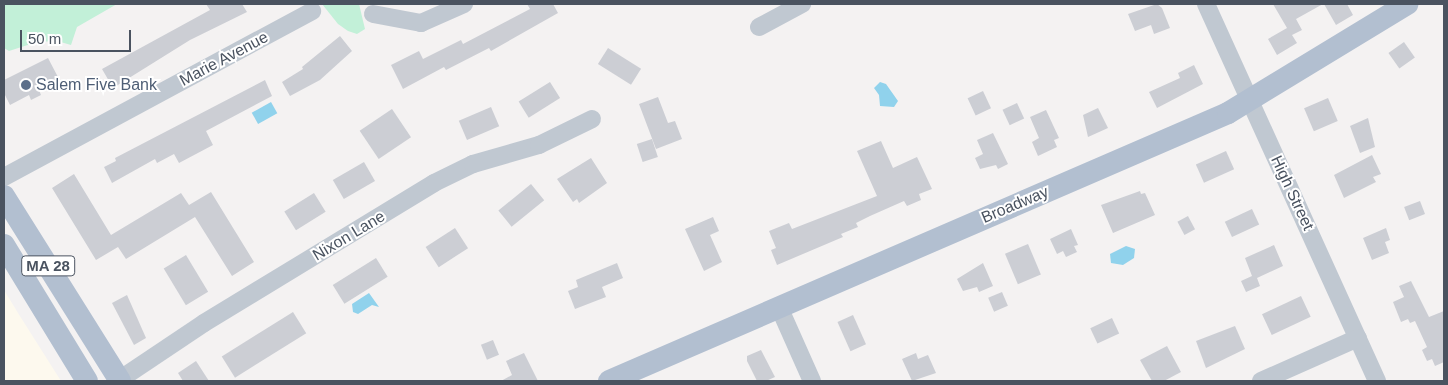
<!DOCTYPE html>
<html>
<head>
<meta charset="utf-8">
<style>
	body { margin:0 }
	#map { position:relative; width:1448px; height:385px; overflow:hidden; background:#f4f2f2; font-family:Helvetica,sans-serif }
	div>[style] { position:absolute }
	.commercial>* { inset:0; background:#fdf9ee }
	.green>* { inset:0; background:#c2f0d8 }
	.water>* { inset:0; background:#90d2ec; transform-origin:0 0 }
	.building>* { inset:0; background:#ccced4; transform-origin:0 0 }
	.minor>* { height:18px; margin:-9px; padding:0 9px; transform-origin:9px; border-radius:9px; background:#c0c8d1 }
	.major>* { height:22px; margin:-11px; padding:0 11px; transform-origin:11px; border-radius:11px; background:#b2bfd0 }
	.dots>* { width:14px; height:14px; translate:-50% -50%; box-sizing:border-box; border:2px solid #fff; border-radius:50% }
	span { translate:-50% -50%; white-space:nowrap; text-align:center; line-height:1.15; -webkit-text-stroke:4px #fff; paint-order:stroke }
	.shield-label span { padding:1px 4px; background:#fff; border:1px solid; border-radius:4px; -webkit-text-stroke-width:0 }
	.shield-label { font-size:15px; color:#4a5360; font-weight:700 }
	.street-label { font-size:16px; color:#4a5360 }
	.service-label { font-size:16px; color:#4e5e75 }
	.left { translate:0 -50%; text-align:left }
	.frame { position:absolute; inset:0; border:5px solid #4a5360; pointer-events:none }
	.scale { position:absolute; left:20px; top:30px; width:111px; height:22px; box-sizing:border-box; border:2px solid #4a5360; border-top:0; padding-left:6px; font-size:15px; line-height:18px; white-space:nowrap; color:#4a5360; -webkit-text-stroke:4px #fff; paint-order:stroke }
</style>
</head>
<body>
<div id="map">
	<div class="commercial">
		<i style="clip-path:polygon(4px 290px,18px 313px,61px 381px,4px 381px)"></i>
	</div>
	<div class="green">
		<i style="clip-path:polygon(4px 4px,117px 4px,77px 27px,71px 45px,57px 41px,37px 42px,9px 51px,4px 48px)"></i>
		<i style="clip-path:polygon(322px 4px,359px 4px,365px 29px,357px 34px,348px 31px,338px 24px)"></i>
	</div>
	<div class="water">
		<i style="clip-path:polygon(880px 82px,886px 84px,898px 101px,894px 107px,880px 106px,879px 95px,874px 88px)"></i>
		<i style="left:271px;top:102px;width:13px;height:22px;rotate:61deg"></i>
		<i style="clip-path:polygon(1126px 246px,1135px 249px,1134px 258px,1123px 265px,1111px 263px,1110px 254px)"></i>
		<i style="clip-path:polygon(369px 293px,379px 307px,372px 305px,358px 314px,353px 312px,352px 304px)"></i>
	</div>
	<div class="building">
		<i style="clip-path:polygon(206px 4px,242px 4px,247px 12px,190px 40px,113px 88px,102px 69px,210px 10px)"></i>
		<i style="clip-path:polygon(527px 4px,553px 4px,558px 13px,491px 51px,489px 48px,446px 70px,444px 67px,403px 89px,391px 65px,419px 51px,423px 59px,461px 40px,463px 44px,530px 9px)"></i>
		<i style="clip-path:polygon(1157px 4px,1162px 8px,1170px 28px,1154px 34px,1151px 25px,1135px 31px,1128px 14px)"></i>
		<i style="clip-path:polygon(1273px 4px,1323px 4px,1296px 19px,1302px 30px,1292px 35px,1297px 43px,1277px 55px,1268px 39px,1287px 28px)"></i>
		<i style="clip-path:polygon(1324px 4px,1347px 4px,1353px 15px,1336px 25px)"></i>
		<i style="clip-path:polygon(340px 36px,352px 51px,320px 80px,290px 96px,282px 82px,303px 69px,302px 67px)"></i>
		<i style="left:1404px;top:42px;width:19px;height:19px;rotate:55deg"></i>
		<i style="left:608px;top:48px;width:39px;height:19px;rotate:32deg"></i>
		<i style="clip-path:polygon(48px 58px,59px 79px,39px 90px,41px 95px,31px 100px,29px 95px,10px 105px,4px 93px,4px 80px)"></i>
		<i style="clip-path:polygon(1194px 65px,1203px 84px,1157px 108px,1149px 92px,1180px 78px,1178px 73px)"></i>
		<i style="clip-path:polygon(265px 80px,272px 96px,206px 131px,213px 145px,179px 163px,174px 154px,157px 163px,155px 159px,112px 183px,104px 167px,116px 161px,115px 158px)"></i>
		<i style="left:550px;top:82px;width:19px;height:37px;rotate:58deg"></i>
		<i style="left:983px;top:91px;width:19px;height:17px;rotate:65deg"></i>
		<i style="clip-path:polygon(658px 97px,668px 123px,675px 121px,682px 139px,656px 149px,639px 104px)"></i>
		<i style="left:1328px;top:98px;width:25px;height:26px;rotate:67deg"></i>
		<i style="left:1017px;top:103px;width:17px;height:16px;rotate:65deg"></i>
		<i style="left:491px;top:107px;width:21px;height:35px;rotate:67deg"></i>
		<i style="clip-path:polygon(1098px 108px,1108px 128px,1088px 137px,1083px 115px)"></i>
		<i style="left:392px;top:109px;width:34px;height:39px;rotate:56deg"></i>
		<i style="clip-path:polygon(1046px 110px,1059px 138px,1054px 140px,1057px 147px,1038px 156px,1032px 142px,1039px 138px,1030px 117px)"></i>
		<i style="clip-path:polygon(1368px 118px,1375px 147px,1360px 153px,1350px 126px)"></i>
		<i style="clip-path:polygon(993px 133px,1008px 164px,998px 169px,996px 165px,980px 169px,975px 158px,983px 154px,977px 140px)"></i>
		<i style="left:652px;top:139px;width:19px;height:16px;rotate:72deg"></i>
		<i style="clip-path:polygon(881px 141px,893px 168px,917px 157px,932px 189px,919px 194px,921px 200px,907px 206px,904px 201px,870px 216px,856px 223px,858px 227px,841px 234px,843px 237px,777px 265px,771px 250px,776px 248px,769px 231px,789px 223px,792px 229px,877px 196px,857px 151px)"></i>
		<i style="left:1226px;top:151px;width:20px;height:33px;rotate:66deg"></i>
		<i style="clip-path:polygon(1372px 155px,1381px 174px,1373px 177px,1376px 182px,1344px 198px,1334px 175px)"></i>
		<i style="clip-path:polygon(591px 158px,607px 183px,579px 203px,577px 199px,573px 202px,557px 179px)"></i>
		<i style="left:364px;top:162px;width:22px;height:36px;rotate:60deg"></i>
		<i style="clip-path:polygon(74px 174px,111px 235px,181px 193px,189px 205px,211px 192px,254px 262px,232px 276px,195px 217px,126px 259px,118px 247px,96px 260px,52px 188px)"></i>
		<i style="left:531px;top:184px;width:21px;height:42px;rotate:51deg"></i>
		<i style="clip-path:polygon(1140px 191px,1141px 194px,1145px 193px,1155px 215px,1113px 233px,1101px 205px)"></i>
		<i style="left:314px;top:193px;width:22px;height:35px;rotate:58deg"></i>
		<i style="left:1420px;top:201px;width:14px;height:17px;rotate:69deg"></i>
		<i style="left:1252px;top:209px;width:17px;height:30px;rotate:65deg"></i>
		<i style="left:1188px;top:216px;width:15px;height:12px;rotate:62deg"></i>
		<i style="clip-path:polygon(713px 217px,719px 231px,710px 235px,722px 262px,704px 271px,685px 229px)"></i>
		<i style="left:455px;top:228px;width:24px;height:35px;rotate:57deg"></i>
		<i style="clip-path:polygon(1386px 228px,1390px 240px,1385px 242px,1389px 253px,1372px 260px,1363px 238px)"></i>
		<i style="clip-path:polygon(1071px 229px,1078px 245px,1074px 246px,1077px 252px,1066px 257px,1063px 251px,1057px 254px,1050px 239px)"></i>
		<i style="left:1028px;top:244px;width:33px;height:25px;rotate:67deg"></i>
		<i style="clip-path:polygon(1274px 245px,1283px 266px,1257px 278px,1260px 286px,1246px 292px,1241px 281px,1252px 276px,1245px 258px)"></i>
		<i style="left:186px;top:255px;width:43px;height:26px;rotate:59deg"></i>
		<i style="left:376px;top:258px;width:22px;height:51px;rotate:58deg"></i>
		<i style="clip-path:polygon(617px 263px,623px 278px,602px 287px,606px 297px,575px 309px,568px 291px,578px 287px,576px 280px)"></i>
		<i style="clip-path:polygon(983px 263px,993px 286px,979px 292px,977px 287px,963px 291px,957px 279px)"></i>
		<i style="clip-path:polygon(1411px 281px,1429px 317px,1444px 311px,1444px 362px,1435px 366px,1432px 359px,1427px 361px,1422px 350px,1427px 347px,1415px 321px,1410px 323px,1408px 319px,1401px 322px,1393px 302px,1404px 297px,1399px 286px)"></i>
		<i style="left:1002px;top:292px;width:15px;height:15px;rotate:67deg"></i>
		<i style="clip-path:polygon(127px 295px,146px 338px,134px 345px,112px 303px)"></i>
		<i style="left:1301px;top:296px;width:23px;height:43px;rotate:65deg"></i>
		<i style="left:293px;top:312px;width:25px;height:84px;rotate:58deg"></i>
		<i style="left:853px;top:315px;width:32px;height:17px;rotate:66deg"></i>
		<i style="left:1112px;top:318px;width:17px;height:24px;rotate:65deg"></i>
		<i style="clip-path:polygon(1235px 326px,1245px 349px,1206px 368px,1196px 341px)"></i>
		<i style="left:493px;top:340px;width:16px;height:13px;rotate:68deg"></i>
		<i style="clip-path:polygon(1167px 346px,1181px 372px,1164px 381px,1152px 381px,1140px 360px)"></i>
		<i style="clip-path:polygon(761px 350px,775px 377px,766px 381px,757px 381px,747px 361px,747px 356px)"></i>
		<i style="clip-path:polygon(524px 353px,538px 381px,501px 381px,512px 375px,506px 361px)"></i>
		<i style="clip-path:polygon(916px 353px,918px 359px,928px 355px,936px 373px,912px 381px,902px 359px)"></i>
		<i style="clip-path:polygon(196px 361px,209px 381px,183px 381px,178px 373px)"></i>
	</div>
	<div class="minor">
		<i style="left:1206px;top:4px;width:414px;rotate:65.6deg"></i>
		<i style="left:373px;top:14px;width:49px;rotate:10.6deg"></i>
		<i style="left:421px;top:23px;width:47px;rotate:-23.8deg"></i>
		<i style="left:759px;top:27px;width:49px;rotate:-28.1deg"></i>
		<i style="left:4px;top:177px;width:350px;rotate:-28.3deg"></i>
		<i style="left:779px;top:307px;width:81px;rotate:66deg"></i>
		<i style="left:119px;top:380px;width:102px;rotate:-33.8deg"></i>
		<i style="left:204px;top:323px;width:269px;rotate:-31.3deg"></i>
		<i style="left:434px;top:183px;width:43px;rotate:-26deg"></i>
		<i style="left:473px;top:164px;width:69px;rotate:-16.1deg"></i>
		<i style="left:539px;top:145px;width:59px;rotate:-26.1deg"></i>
		<i style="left:1261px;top:381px;width:106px;rotate:-23.9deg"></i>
	</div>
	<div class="major">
		<i style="left:4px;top:196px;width:218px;rotate:57.9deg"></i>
		<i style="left:4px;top:245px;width:159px;rotate:58.6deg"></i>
		<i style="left:609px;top:381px;width:675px;rotate:-23.41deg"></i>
		<i style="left:1228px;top:113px;width:210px;rotate:-31.3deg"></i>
	</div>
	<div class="dots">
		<i style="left:26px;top:85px;background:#5c6f8a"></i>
	</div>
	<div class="shield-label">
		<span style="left:48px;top:266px">MA 28</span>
	</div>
	<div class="street-label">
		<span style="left:224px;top:59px;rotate:-28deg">Marie Avenue</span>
		<span style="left:1292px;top:193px;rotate:65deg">High Street</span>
		<span style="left:1015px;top:205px;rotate:-23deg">Broadway</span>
		<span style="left:349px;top:236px;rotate:-31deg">Nixon Lane</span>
	</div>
	<div class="service-label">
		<span class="left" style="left:36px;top:85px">Salem Five Bank</span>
	</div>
	<div class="frame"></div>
	<div class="scale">50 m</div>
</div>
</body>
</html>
